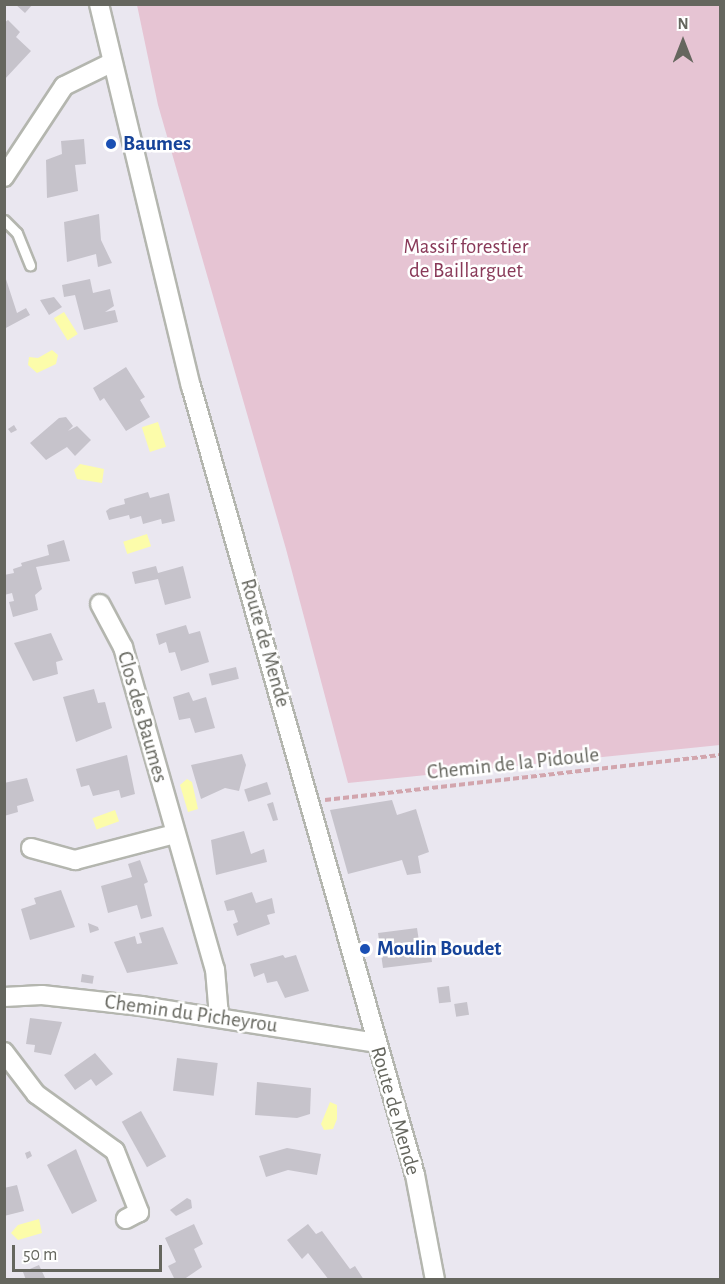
<!DOCTYPE html>
<html>
<head>
<meta charset="utf-8">
<style>
	body { margin:0 }
	#map { position:relative; width:725px; height:1284px; overflow:hidden; background:#eae7f0; font-family:"Alegreya Sans",sans-serif }
	div>[style] { position:absolute }
	.green>* { inset:0; background:#e6c4d3 }
	.water>* { inset:0; background:#fcfcaa; transform-origin:0 0 }
	.building>* { inset:0; background:#c6c3cb; transform-origin:0 0 }
	.path>* { height:4px; margin-top:-2px; transform-origin:0; background:repeating-linear-gradient(90deg,#d2a5ad 0 6px,transparent 0 9px) }
	.roads { filter:drop-shadow(2px 0 #b4b6af) drop-shadow(-2px 0 #b4b6af) drop-shadow(0 2px #b4b6af) drop-shadow(0 -2px #b4b6af) }
	.lane>* { height:9px; margin:-4.5px; padding:0 4.5px; transform-origin:4.5px; border-radius:4.5px; background:#fff }
	.street>* { height:18px; margin:-9px; padding:0 9px; transform-origin:9px; border-radius:9px; background:#fff }
	.secondary>* { height:18px; margin:-9px; padding:0 9px; transform-origin:9px; border-radius:9px; background:#fff }
	.dots>* { width:16px; height:16px; translate:-50% -50%; box-sizing:border-box; border:3px solid #fff; border-radius:50% }
	span { translate:-50% -50%; white-space:nowrap; text-align:center; line-height:1.15; -webkit-text-stroke:5px #fff; paint-order:stroke }
	.transit-label { font-size:21px; color:#164399; font-weight:700 }
	.left { translate:0 -50%; text-align:left }
	.park-label { font-size:21px; color:#893a59 }
	.street-label { font-size:21px; color:#65665e }
	.frame { position:absolute; inset:0; border:6px solid #65665e; pointer-events:none }
	.north { position:absolute; left:653px; top:12px; width:60px; height:60px; -webkit-text-stroke:4px #fff; paint-order:stroke; rotate:0deg; font-size:16px; font-weight:700; line-height:24px; text-align:center; color:#65665e }
	.north::after { content:''; display:block; margin:auto; width:21px; height:27px; background:#65665e; clip-path:polygon(50% 0,100% 100%,50% 72%,0 100%) }
	.scale { position:absolute; left:12px; top:1245px; width:150px; height:27px; box-sizing:border-box; border:3px solid #65665e; border-top:0; padding-left:8px; font-size:18px; line-height:21px; white-space:nowrap; color:#65665e; -webkit-text-stroke:4px #fff; paint-order:stroke }
</style>
</head>
<body>
<div id="map">
	<div class="green">
		<i style="clip-path:polygon(137px 5px,720px 5px,720px 745px,348px 783px,286px 549px,158px 105px)"></i>
	</div>
	<div class="water">
		<i style="left:64px;top:312px;width:26px;height:12px;rotate:58deg"></i>
		<i style="clip-path:polygon(52px 350px,58px 355px,56px 364px,37px 373px,28px 365px,29px 357px,38px 358px)"></i>
		<i style="left:158px;top:422px;width:26px;height:17px;rotate:72deg"></i>
		<i style="clip-path:polygon(80px 464px,104px 469px,102px 483px,77px 479px,74px 470px)"></i>
		<i style="left:147px;top:534px;width:13px;height:25px;rotate:72deg"></i>
		<i style="clip-path:polygon(187px 779px,192px 782px,198px 809px,188px 812px,180px 785px)"></i>
		<i style="left:115px;top:810px;width:12px;height:24px;rotate:70deg"></i>
		<i style="clip-path:polygon(330px 1102px,337px 1105px,337px 1119px,333px 1129px,324px 1130px,321px 1124px)"></i>
		<i style="clip-path:polygon(39px 1219px,42px 1233px,18px 1240px,11px 1233px,18px 1225px)"></i>
	</div>
	<div class="building">
		<i style="clip-path:polygon(15px 4px,33px 4px,25px 13px)"></i>
		<i style="clip-path:polygon(8px 20px,20px 32px,16px 37px,31px 51px,4px 80px,4px 23px)"></i>
		<i style="clip-path:polygon(84px 139px,86px 164px,75px 165px,78px 191px,47px 198px,46px 160px,62px 154px,61px 141px)"></i>
		<i style="clip-path:polygon(99px 214px,101px 240px,112px 263px,98px 267px,96px 254px,67px 262px,64px 222px)"></i>
		<i style="clip-path:polygon(4px 273px,17px 313px,26px 308px,30px 315px,4px 329px)"></i>
		<i style="clip-path:polygon(90px 279px,93px 293px,110px 289px,114px 306px,105px 312px,115px 310px,118px 322px,84px 330px,75px 295px,64px 297px,62px 285px)"></i>
		<i style="clip-path:polygon(54px 297px,62px 307px,49px 315px,40px 300px)"></i>
		<i style="clip-path:polygon(126px 367px,145px 397px,140px 400px,150px 417px,126px 431px,104px 398px,100px 401px,93px 388px)"></i>
		<i style="clip-path:polygon(66px 417px,73px 426px,68px 431px,77px 426px,91px 440px,75px 456px,67px 447px,46px 460px,30px 443px,59px 418px)"></i>
		<i style="clip-path:polygon(14px 425px,17px 430px,11px 433px,8px 429px)"></i>
		<i style="clip-path:polygon(148px 492px,150px 498px,169px 493px,175px 521px,162px 524px,161px 519px,143px 524px,141px 516px,130px 519px,129px 515px,109px 520px,106px 511px,110px 508px,125px 504px,124px 499px)"></i>
		<i style="clip-path:polygon(64px 540px,70px 561px,36px 567px,42px 589px,35px 595px,38px 610px,13px 617px,9px 602px,14px 601px,12px 593px,4px 595px,4px 575px,14px 573px,13px 569px,22px 566px,21px 563px,49px 555px,47px 545px)"></i>
		<i style="clip-path:polygon(156px 566px,158px 573px,183px 566px,191px 598px,165px 605px,158px 579px,135px 584px,132px 572px)"></i>
		<i style="clip-path:polygon(186px 625px,189px 634px,200px 631px,209px 662px,181px 671px,175px 652px,169px 653px,166px 642px,159px 645px,156px 634px)"></i>
		<i style="clip-path:polygon(51px 633px,63px 660px,56px 662px,58px 674px,33px 681px,14px 643px)"></i>
		<i style="left:236px;top:667px;width:12px;height:28px;rotate:76deg"></i>
		<i style="clip-path:polygon(94px 689px,98px 703px,105px 702px,112px 728px,76px 742px,63px 697px)"></i>
		<i style="clip-path:polygon(189px 692px,193px 701px,206px 697px,215px 728px,195px 733px,190px 718px,179px 720px,173px 697px)"></i>
		<i style="clip-path:polygon(242px 754px,246px 765px,239px 791px,225px 788px,201px 799px,191px 765px)"></i>
		<i style="clip-path:polygon(127px 755px,135px 794px,121px 798px,119px 790px,93px 796px,89px 785px,81px 787px,76px 769px)"></i>
		<i style="clip-path:polygon(27px 778px,34px 801px,17px 806px,18px 812px,4px 816px,4px 783px)"></i>
		<i style="left:267px;top:782px;width:13px;height:24px;rotate:72deg"></i>
		<i style="clip-path:polygon(392px 800px,397px 815px,416px 809px,429px 852px,418px 856px,421px 873px,407px 875px,402px 860px,348px 874px,330px 810px)"></i>
		<i style="clip-path:polygon(273px 802px,278px 820px,273px 821px,267px 804px)"></i>
		<i style="clip-path:polygon(244px 831px,251px 854px,264px 849px,267px 862px,216px 875px,211px 840px)"></i>
		<i style="clip-path:polygon(140px 860px,148px 882px,144px 884px,152px 916px,141px 919px,137px 905px,108px 913px,101px 886px,132px 877px,128px 864px)"></i>
		<i style="clip-path:polygon(61px 890px,75px 927px,30px 940px,21px 909px,36px 904px,34px 898px)"></i>
		<i style="clip-path:polygon(252px 892px,256px 903px,272px 898px,275px 913px,267px 915px,270px 924px,237px 936px,233px 924px,238px 922px,234px 910px,227px 911px,224px 901px)"></i>
		<i style="clip-path:polygon(88px 923px,98px 927px,99px 930px,90px 933px)"></i>
		<i style="clip-path:polygon(163px 927px,178px 964px,127px 973px,114px 942px,135px 936px,137px 944px,142px 943px,139px 933px)"></i>
		<i style="clip-path:polygon(417px 928px,420px 948px,430px 946px,432px 962px,383px 968px,378px 933px)"></i>
		<i style="clip-path:polygon(283px 955px,285px 958px,296px 955px,309px 991px,285px 998px,277px 981px,267px 983px,264px 973px,254px 977px,250px 964px)"></i>
		<i style="left:82px;top:974px;width:12px;height:8px;rotate:9deg"></i>
		<i style="left:449px;top:986px;width:16px;height:12px;rotate:83deg"></i>
		<i style="left:467px;top:1002px;width:13px;height:13px;rotate:81deg"></i>
		<i style="clip-path:polygon(30px 1018px,62px 1022px,51px 1055px,34px 1052px,35px 1045px,26px 1044px)"></i>
		<i style="clip-path:polygon(95px 1053px,113px 1074px,96px 1086px,91px 1079px,75px 1090px,64px 1075px)"></i>
		<i style="left:177px;top:1058px;width:41px;height:33px;rotate:7deg"></i>
		<i style="clip-path:polygon(257px 1082px,311px 1088px,310px 1114px,297px 1118px,255px 1115px)"></i>
		<i style="left:141px;top:1111px;width:52px;height:22px;rotate:61deg"></i>
		<i style="clip-path:polygon(287px 1148px,321px 1154px,317px 1175px,288px 1170px,266px 1177px,259px 1156px)"></i>
		<i style="clip-path:polygon(76px 1149px,97px 1201px,72px 1214px,47px 1165px)"></i>
		<i style="clip-path:polygon(30px 1151px,32px 1156px,27px 1159px,25px 1153px)"></i>
		<i style="clip-path:polygon(17px 1185px,24px 1211px,4px 1216px,4px 1188px)"></i>
		<i style="clip-path:polygon(187px 1198px,191px 1200px,192px 1208px,176px 1216px,170px 1210px)"></i>
		<i style="clip-path:polygon(194px 1224px,203px 1244px,194px 1249px,202px 1267px,183px 1280px,175px 1280px,168px 1266px,176px 1262px,165px 1238px)"></i>
		<i style="clip-path:polygon(308px 1224px,316px 1234px,322px 1231px,350px 1269px,355px 1266px,364px 1280px,329px 1280px,308px 1253px,302px 1259px,287px 1240px)"></i>
		<i style="clip-path:polygon(39px 1265px,46px 1280px,26px 1280px,23px 1272px)"></i>
	</div>
	<div class="path">
		<i style="left:325px;top:800px;width:398px;rotate:-6.5deg"></i>
	</div>
	<div class="roads">
		<div class="lane">
			<i style="left:4px;top:220px;width:18px;rotate:45deg"></i>
			<i style="left:17px;top:233px;width:35px;rotate:68deg"></i>
		</div>
		<div class="street">
			<i style="left:4px;top:177px;width:109px;rotate:-56.6deg"></i>
			<i style="left:64px;top:86px;width:52px;rotate:-26.1deg"></i>
			<i style="left:100px;top:604px;width:49px;rotate:61.9deg"></i>
			<i style="left:123px;top:647px;width:335px;rotate:74.1deg"></i>
			<i style="left:215px;top:969px;width:48px;rotate:85.2deg"></i>
			<i style="left:31px;top:848px;width:46px;rotate:15.3deg"></i>
			<i style="left:75px;top:860px;width:103px;rotate:-14.6deg"></i>
			<i style="left:4px;top:997px;width:38px;rotate:-3deg"></i>
			<i style="left:42px;top:995px;width:100px;rotate:6.3deg"></i>
			<i style="left:141px;top:1006px;width:238px;rotate:8.9deg"></i>
			<i style="left:4px;top:1052px;width:53px;rotate:52.7deg"></i>
			<i style="left:36px;top:1094px;width:97px;rotate:35.8deg"></i>
			<i style="left:115px;top:1151px;width:66px;rotate:68.5deg"></i>
			<i style="left:139px;top:1212px;width:15px;rotate:152deg"></i>
		</div>
		<div class="secondary">
			<i style="left:99px;top:4px;width:393px;rotate:76.5deg"></i>
			<i style="left:191px;top:386px;width:820px;rotate:74.15deg"></i>
			<i style="left:415px;top:1175px;width:107px;rotate:79.2deg"></i>
		</div>
	</div>
	<div class="dots">
		<i style="left:111px;top:144px;background:#1a4fb4"></i>
		<i style="left:365px;top:949px;background:#1a4fb4"></i>
	</div>
	<div class="transit-label">
		<span class="left" style="left:123px;top:144px">Baumes</span>
		<span class="left" style="left:377px;top:949px">Moulin Boudet</span>
	</div>
	<div class="park-label">
		<span style="left:466px;top:259px">Massif forestier<br>de Baillarguet</span>
	</div>
	<div class="street-label">
		<span style="left:265px;top:643px;rotate:74deg">Route de Mende</span>
		<span style="left:142px;top:717px;rotate:74deg">Clos des Baumes</span>
		<span style="left:513px;top:764px;rotate:-6deg">Chemin de la Pidoule</span>
		<span style="left:191px;top:1014px;rotate:8deg">Chemin du Picheyrou</span>
		<span style="left:395px;top:1111px;rotate:74deg">Route de Mende</span>
	</div>
	<div class="frame"></div>
	<div class="north">N</div>
	<div class="scale">50 m</div>
</div>
</body>
</html>
